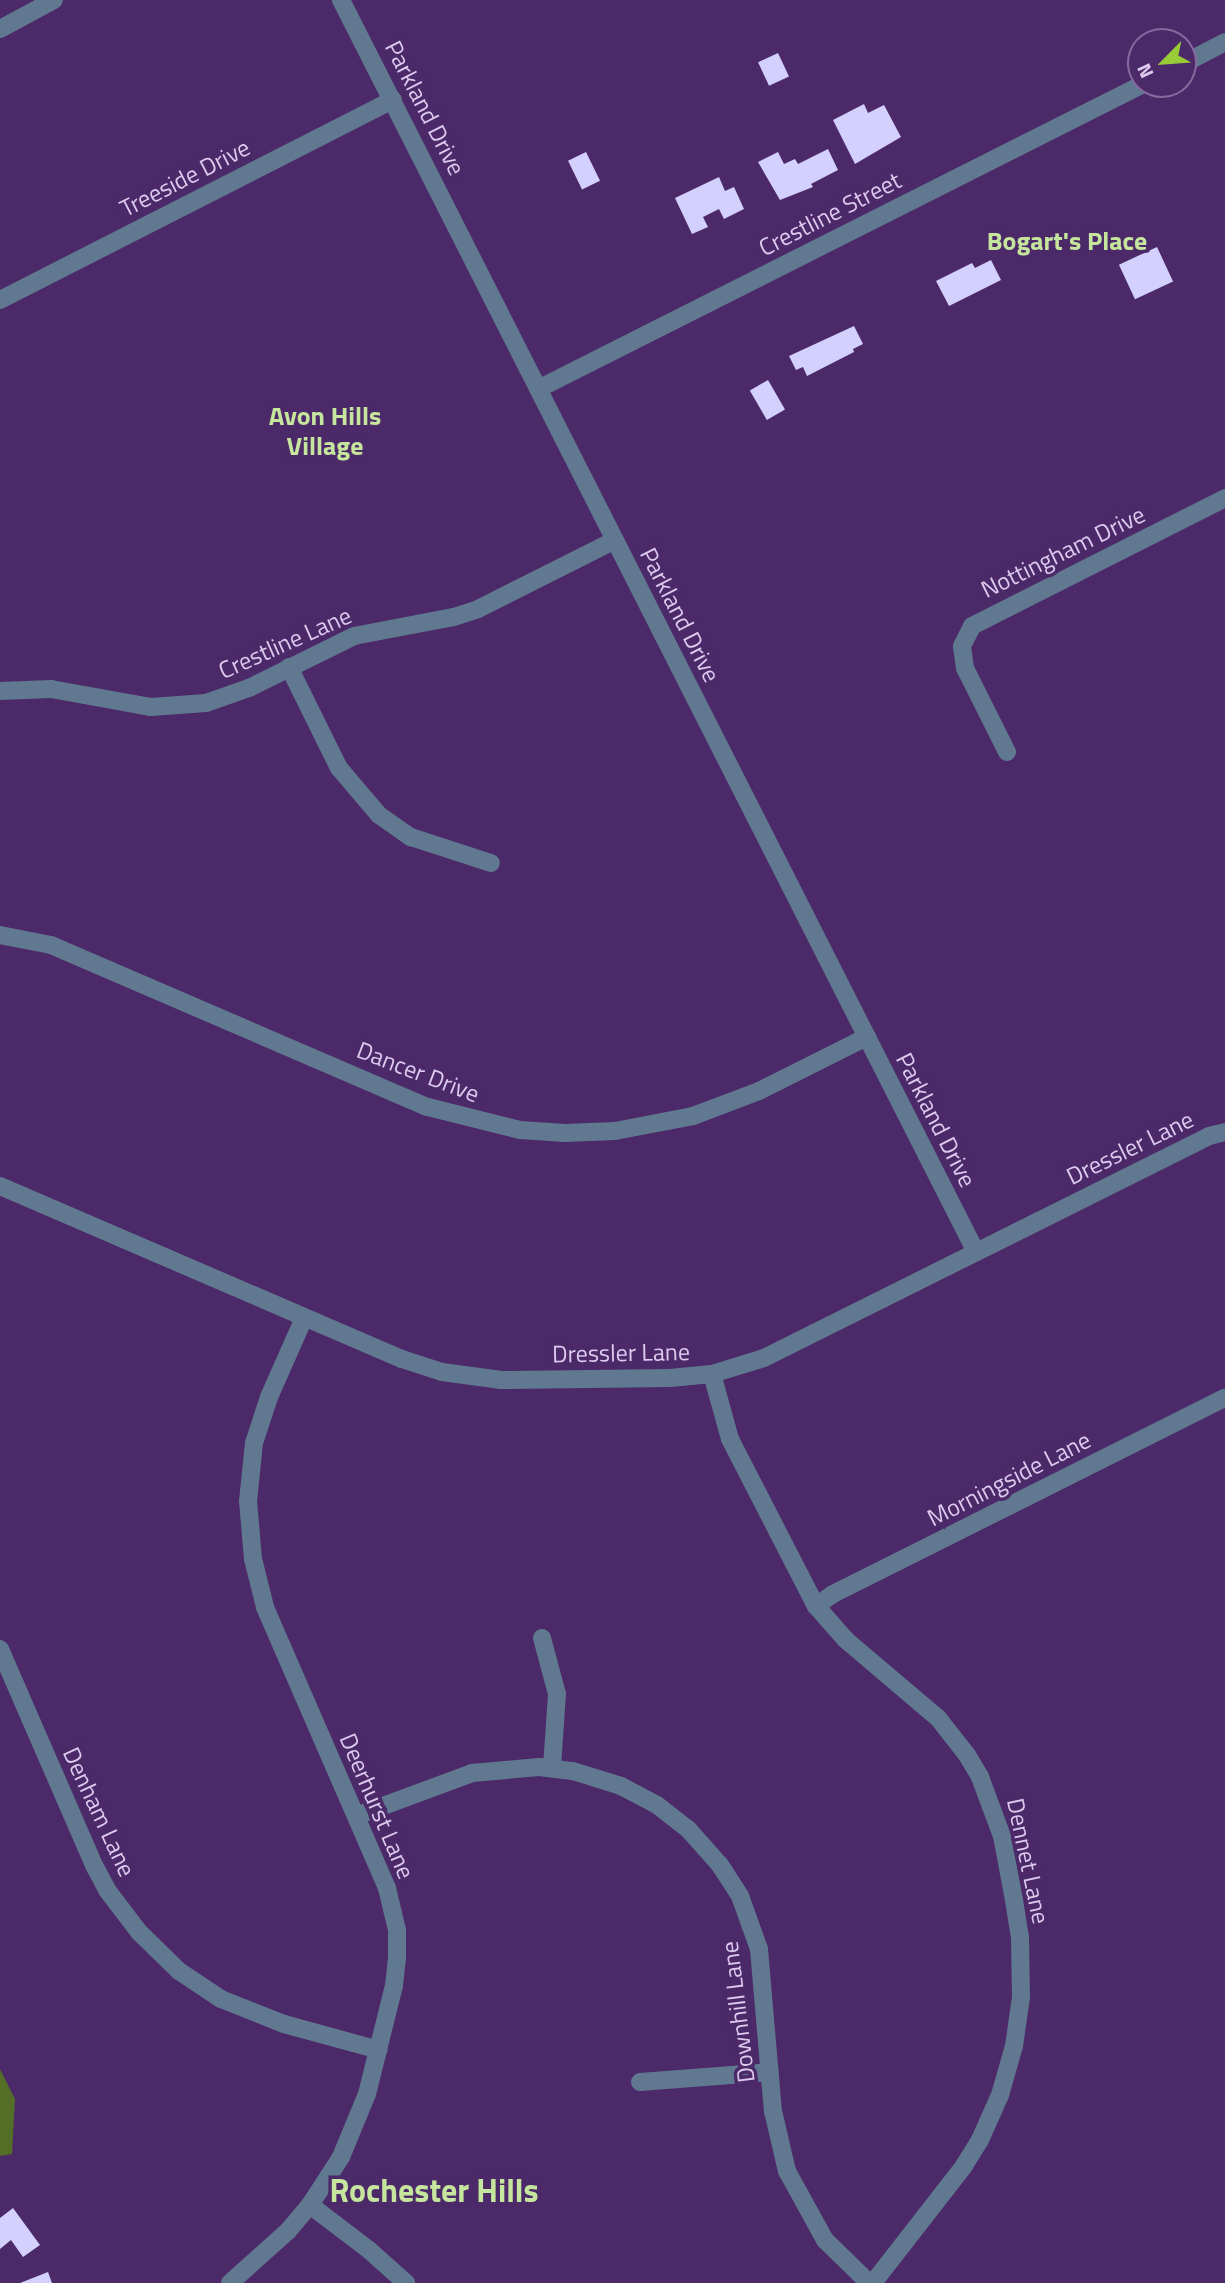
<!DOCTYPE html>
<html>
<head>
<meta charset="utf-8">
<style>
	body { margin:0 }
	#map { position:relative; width:1225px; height:2283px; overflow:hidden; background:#4c2968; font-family:"Titillium Web",sans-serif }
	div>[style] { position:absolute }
	.forest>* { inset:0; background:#536e26 }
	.building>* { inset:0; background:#d3d0fe; transform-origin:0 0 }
	.minor>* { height:18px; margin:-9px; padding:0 9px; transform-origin:9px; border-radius:9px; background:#607990 }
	span { translate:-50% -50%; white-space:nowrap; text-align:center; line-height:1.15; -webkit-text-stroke:7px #4c2968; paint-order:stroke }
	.street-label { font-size:24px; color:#dccaef }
	.neighbourhood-label { font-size:26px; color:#c6e69e; font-weight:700 }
	.district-label { font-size:32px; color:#c6e69e; font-weight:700 }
	.north { position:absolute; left:1127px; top:28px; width:70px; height:70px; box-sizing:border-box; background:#4c2968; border:2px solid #86699e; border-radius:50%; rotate:245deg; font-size:19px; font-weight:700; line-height:28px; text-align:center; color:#dccaef }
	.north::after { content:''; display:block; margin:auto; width:24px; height:32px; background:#97cc38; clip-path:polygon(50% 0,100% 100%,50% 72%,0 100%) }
</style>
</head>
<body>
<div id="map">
	<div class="forest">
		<i style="clip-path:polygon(0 2069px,15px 2099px,12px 2154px,0 2156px)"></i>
	</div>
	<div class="building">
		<i style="left:778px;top:53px;width:26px;height:22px;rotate:65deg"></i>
		<i style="clip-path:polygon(864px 104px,868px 113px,884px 105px,901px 137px,855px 164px,833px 120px)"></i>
		<i style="clip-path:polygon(828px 149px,838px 170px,811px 184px,813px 187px,780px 200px,758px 162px,778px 152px,784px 164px,795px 159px,798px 164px)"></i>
		<i style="left:586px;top:152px;width:32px;height:20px;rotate:64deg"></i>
		<i style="clip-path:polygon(719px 177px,725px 191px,734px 187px,744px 209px,724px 219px,719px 209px,703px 217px,708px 227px,692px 234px,675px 198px)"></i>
		<i style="left:1157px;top:247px;width:38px;height:42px;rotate:65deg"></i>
		<i style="clip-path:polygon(991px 260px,1001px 280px,949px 306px,936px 281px,972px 263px,975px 268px)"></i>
		<i style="clip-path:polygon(854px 326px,863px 344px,853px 349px,854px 352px,807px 376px,803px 367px,796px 370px,789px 356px)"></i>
		<i style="left:768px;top:380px;width:34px;height:21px;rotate:60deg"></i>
		<i style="clip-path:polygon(13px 2208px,40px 2245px,23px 2257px,11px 2240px,0 2249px,0 2218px)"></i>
		<i style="clip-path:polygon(48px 2272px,52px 2283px,20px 2283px)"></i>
	</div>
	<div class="minor">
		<i style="left:341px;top:0;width:1404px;rotate:63.11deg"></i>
		<i style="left:0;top:29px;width:61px;rotate:-28.2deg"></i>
		<i style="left:1183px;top:64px;width:47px;rotate:-27.6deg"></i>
		<i style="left:0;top:300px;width:441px;rotate:-27deg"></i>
		<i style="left:540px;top:388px;width:675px;rotate:-26.75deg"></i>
		<i style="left:289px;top:667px;width:113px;rotate:63.7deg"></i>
		<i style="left:339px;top:768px;width:62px;rotate:49.6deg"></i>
		<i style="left:379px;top:815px;width:39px;rotate:35deg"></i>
		<i style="left:411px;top:837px;width:84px;rotate:18deg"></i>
		<i style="left:0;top:691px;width:51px;rotate:-2.2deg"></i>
		<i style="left:51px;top:689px;width:102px;rotate:10.2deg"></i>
		<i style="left:151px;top:707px;width:55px;rotate:-4.2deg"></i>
		<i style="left:206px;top:703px;width:46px;rotate:-19.2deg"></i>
		<i style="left:249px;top:688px;width:117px;rotate:-26.3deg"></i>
		<i style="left:354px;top:636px;width:102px;rotate:-10.8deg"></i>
		<i style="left:454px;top:617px;width:25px;rotate:-18deg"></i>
		<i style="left:478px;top:609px;width:153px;rotate:-26.7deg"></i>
		<i style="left:1007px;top:752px;width:94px;rotate:-116.6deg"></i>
		<i style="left:965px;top:668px;width:22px;rotate:-98deg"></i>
		<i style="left:962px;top:646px;width:22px;rotate:-63deg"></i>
		<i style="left:972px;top:626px;width:284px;rotate:-26.8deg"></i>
		<i style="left:0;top:935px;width:52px;rotate:11.1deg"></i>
		<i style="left:51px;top:945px;width:410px;rotate:23.3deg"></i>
		<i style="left:428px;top:1107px;width:95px;rotate:14deg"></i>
		<i style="left:520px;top:1130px;width:45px;rotate:3.8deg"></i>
		<i style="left:565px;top:1133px;width:50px;rotate:-2.3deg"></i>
		<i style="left:615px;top:1131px;width:79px;rotate:-10.9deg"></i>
		<i style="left:693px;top:1116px;width:71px;rotate:-20.7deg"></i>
		<i style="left:759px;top:1091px;width:121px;rotate:-26.6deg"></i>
		<i style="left:0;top:1186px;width:438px;rotate:23.3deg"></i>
		<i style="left:402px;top:1359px;width:42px;rotate:18deg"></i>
		<i style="left:442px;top:1372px;width:60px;rotate:7.7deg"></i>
		<i style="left:501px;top:1380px;width:169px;rotate:-0.7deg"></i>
		<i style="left:670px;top:1378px;width:42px;rotate:-5.4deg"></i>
		<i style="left:712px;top:1374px;width:54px;rotate:-17.1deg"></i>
		<i style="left:764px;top:1358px;width:497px;rotate:-26.5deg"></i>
		<i style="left:1209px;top:1136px;width:16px;rotate:-14deg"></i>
		<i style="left:712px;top:1374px;width:67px;rotate:74.5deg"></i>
		<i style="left:730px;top:1439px;width:188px;rotate:62.8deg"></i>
		<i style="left:816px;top:1606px;width:45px;rotate:48.6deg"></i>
		<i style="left:846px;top:1640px;width:121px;rotate:40.3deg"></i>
		<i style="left:938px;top:1718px;width:47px;rotate:51.9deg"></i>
		<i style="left:967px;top:1755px;width:26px;rotate:59deg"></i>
		<i style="left:980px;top:1777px;width:63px;rotate:69.6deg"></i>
		<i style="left:1002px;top:1836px;width:65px;rotate:79.4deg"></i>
		<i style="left:1014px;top:1900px;width:36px;rotate:81deg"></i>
		<i style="left:1020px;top:1936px;width:61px;rotate:89.1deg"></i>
		<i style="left:1021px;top:1997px;width:49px;rotate:98.1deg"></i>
		<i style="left:1014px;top:2046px;width:51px;rotate:105.9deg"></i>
		<i style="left:1000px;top:2095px;width:49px;rotate:114deg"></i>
		<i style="left:980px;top:2140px;width:31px;rotate:122deg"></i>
		<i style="left:964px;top:2166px;width:148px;rotate:127.9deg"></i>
		<i style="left:816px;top:1606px;width:21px;rotate:-35deg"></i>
		<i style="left:833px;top:1594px;width:438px;rotate:-26.6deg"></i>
		<i style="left:542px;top:1638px;width:58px;rotate:75deg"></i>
		<i style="left:557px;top:1694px;width:74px;rotate:93.9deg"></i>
		<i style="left:0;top:1649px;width:238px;rotate:66.5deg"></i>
		<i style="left:95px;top:1867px;width:26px;rotate:62deg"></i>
		<i style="left:107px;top:1890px;width:53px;rotate:52.7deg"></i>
		<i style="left:139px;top:1932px;width:56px;rotate:44.3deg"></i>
		<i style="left:179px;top:1971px;width:50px;rotate:33.7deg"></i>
		<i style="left:221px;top:1999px;width:68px;rotate:21.6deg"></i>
		<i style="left:284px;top:2024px;width:98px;rotate:15.3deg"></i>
		<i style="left:356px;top:1816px;width:124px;rotate:-20.3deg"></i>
		<i style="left:472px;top:1773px;width:67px;rotate:-5.1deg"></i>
		<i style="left:539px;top:1767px;width:34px;rotate:7deg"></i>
		<i style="left:573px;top:1771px;width:50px;rotate:17.4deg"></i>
		<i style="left:621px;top:1786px;width:41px;rotate:27.8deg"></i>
		<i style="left:657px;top:1805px;width:39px;rotate:38deg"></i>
		<i style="left:688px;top:1829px;width:48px;rotate:48.4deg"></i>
		<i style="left:720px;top:1865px;width:37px;rotate:57deg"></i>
		<i style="left:740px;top:1896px;width:56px;rotate:70.3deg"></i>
		<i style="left:759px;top:1949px;width:163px;rotate:85.1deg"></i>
		<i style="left:773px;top:2111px;width:62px;rotate:76.9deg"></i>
		<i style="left:787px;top:2171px;width:79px;rotate:61.2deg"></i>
		<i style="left:825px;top:2240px;width:62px;rotate:44.3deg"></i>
		<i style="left:640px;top:2082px;width:130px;rotate:-4.4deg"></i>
		<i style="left:310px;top:2205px;width:74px;rotate:37.3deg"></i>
		<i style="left:369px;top:2250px;width:50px;rotate:41.7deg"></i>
		<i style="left:230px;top:2283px;width:78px;rotate:-41.9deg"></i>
		<i style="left:288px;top:2231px;width:34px;rotate:-50deg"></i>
		<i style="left:310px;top:2205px;width:57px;rotate:-57.1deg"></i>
		<i style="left:341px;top:2157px;width:68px;rotate:-67.6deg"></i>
		<i style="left:367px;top:2094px;width:111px;rotate:-76deg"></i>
		<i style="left:394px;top:1986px;width:27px;rotate:-84deg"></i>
		<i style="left:397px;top:1959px;width:29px;rotate:-90deg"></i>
		<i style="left:397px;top:1930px;width:43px;rotate:-103.4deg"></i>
		<i style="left:387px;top:1888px;width:306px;rotate:-113.5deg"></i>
		<i style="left:265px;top:1607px;width:49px;rotate:-104deg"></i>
		<i style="left:253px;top:1559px;width:58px;rotate:-94.9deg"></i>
		<i style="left:248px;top:1501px;width:58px;rotate:-84.1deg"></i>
		<i style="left:254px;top:1443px;width:48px;rotate:-71.9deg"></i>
		<i style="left:269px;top:1397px;width:86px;rotate:-66.1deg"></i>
	</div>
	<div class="street-label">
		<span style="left:425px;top:108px;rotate:63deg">Parkland Drive</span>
		<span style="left:185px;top:178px;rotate:-27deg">Treeside Drive</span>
		<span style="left:830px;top:214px;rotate:-27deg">Crestline Street</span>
		<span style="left:1063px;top:552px;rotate:-26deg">Nottingham Drive</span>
		<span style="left:680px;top:615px;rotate:63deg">Parkland Drive</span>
		<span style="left:285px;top:643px;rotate:-24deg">Crestline Lane</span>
		<span style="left:418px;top:1072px;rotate:21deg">Dancer Drive</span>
		<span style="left:936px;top:1120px;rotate:63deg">Parkland Drive</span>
		<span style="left:1130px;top:1148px;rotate:-26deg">Dressler Lane</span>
		<span style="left:621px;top:1353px;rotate:-1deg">Dressler Lane</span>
		<span style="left:1009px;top:1479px;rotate:-27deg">Morningside Lane</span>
		<span style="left:377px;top:1806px;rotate:67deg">Deerhurst Lane</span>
		<span style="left:99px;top:1812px;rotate:65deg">Denham Lane</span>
		<span style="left:1028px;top:1861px;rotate:78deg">Dennet Lane</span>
		<span style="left:738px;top:2012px;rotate:-97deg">Downhill Lane</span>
	</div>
	<div class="neighbourhood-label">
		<span style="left:1067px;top:241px">Bogart's Place</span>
		<span style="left:325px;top:431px">Avon Hills<br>Village</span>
	</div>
	<div class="district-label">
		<span style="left:434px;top:2190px">Rochester Hills</span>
	</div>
	<div class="north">N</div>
</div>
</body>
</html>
